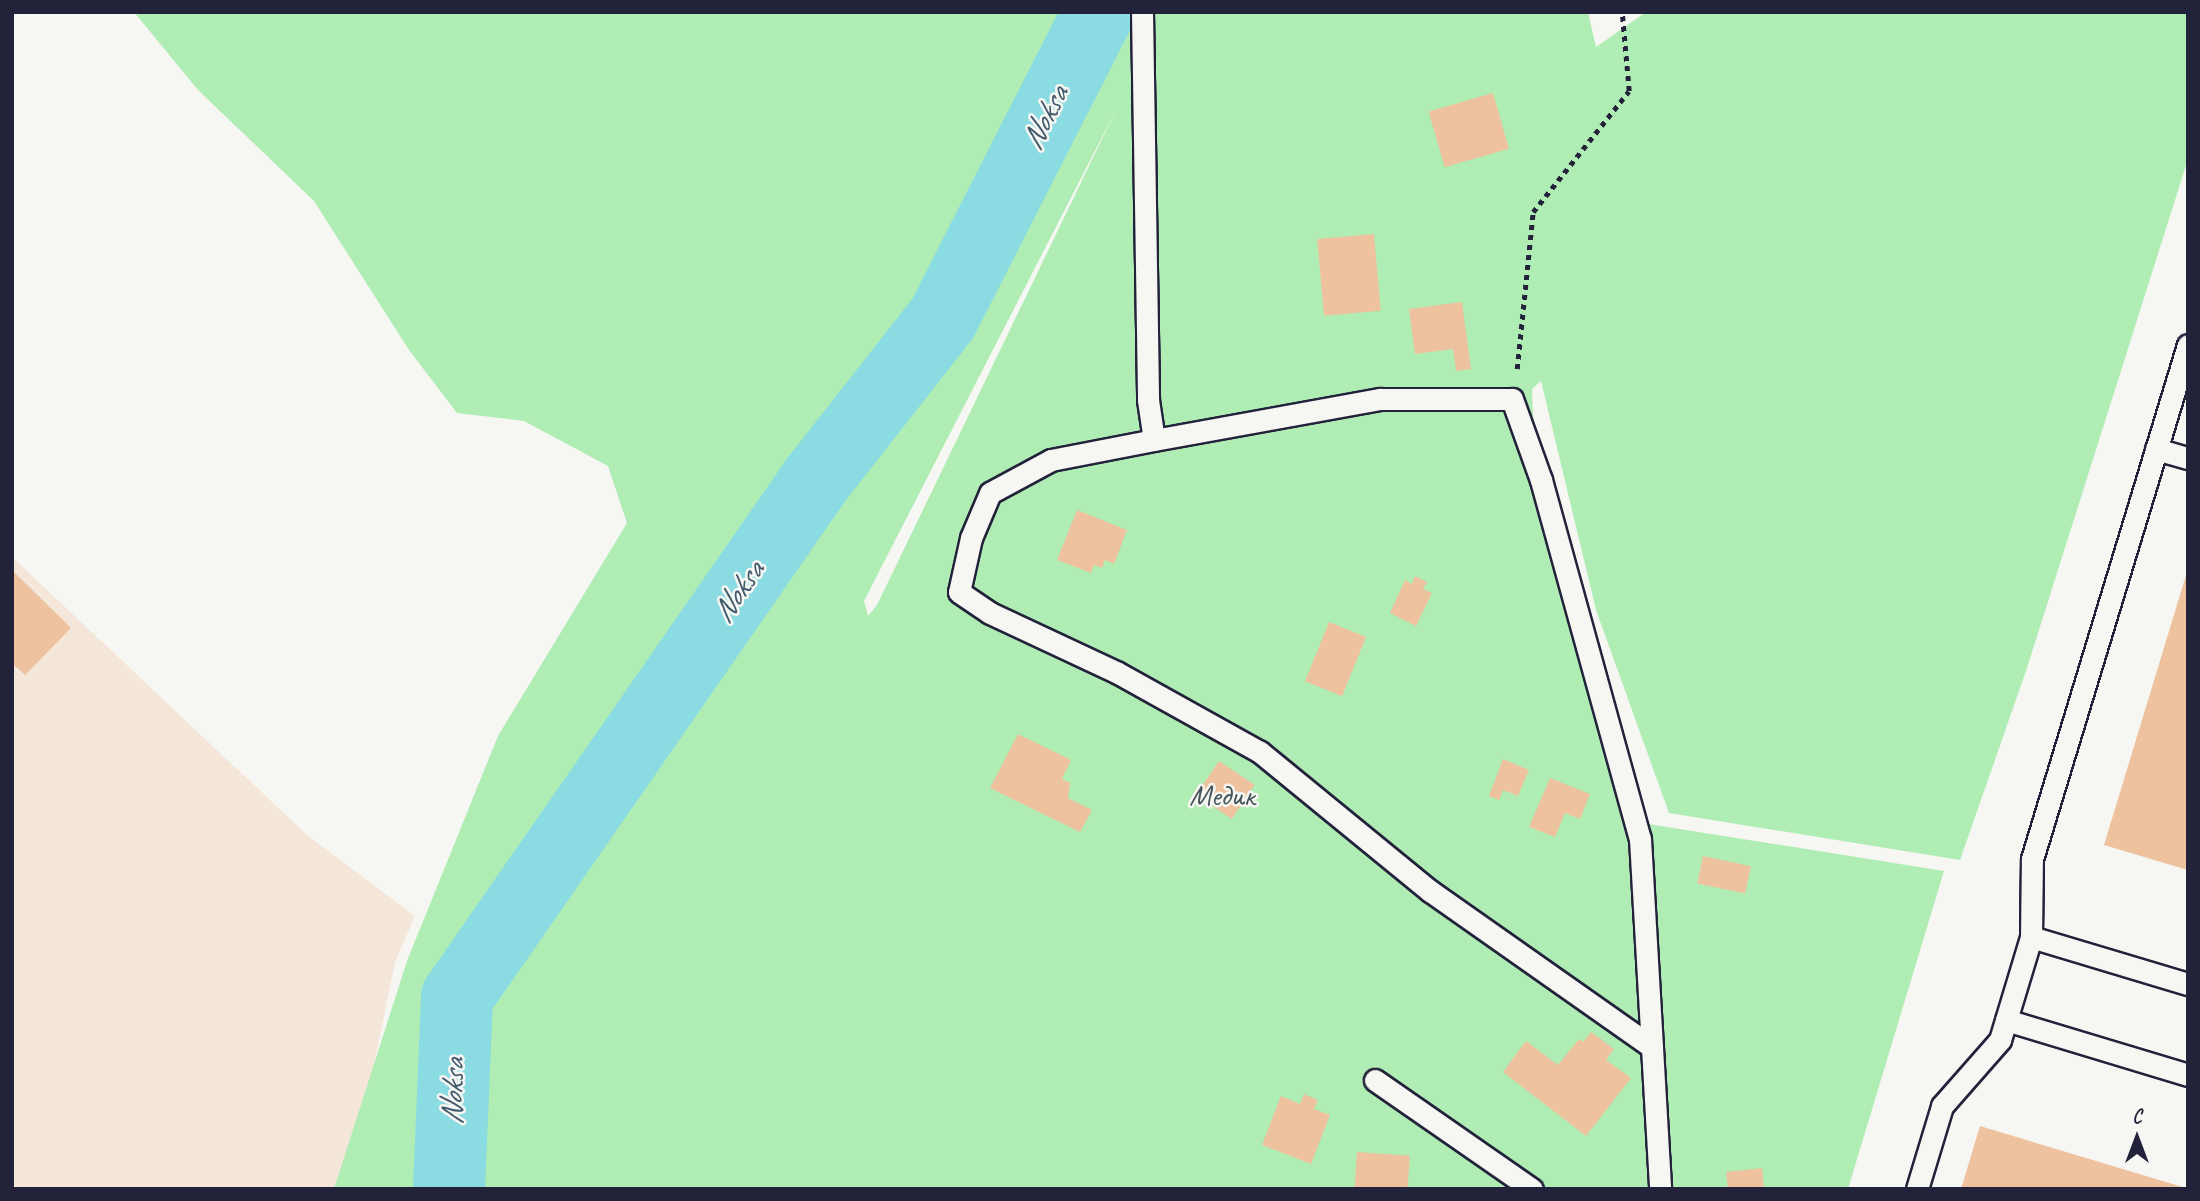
<!DOCTYPE html>
<html>
<head>
<meta charset="utf-8">
<style>
	body { margin:0 }
	#map { position:relative; width:2200px; height:1201px; overflow:hidden; background:#f6f6f2; font-family:Caveat,sans-serif }
	div>[style] { position:absolute }
	.built>* { inset:0; background:#f4e6d9 }
	.green>* { inset:0; background:#afedb4 }
	.river>* { height:72px; margin:-36px; padding:0 36px; transform-origin:36px; border-radius:36px; background:#8adbe2 }
	.building>* { inset:0; background:#eec29e; transform-origin:0 0 }
	.path>* { height:4.5px; margin-top:-2.25px; transform-origin:0; background:repeating-linear-gradient(90deg,#22223b 0 5px,transparent 0 10px) }
	.roads { filter:drop-shadow(2px 0 #22223b) drop-shadow(-2px 0 #22223b) drop-shadow(0 2px #22223b) drop-shadow(0 -2px #22223b) }
	.lane>* { height:21px; margin:-10.5px; padding:0 10.5px; transform-origin:10.5px; border-radius:10.5px; background:#f6f6f2 }
	span { translate:-50% -50%; white-space:nowrap; text-align:center; line-height:1.15; -webkit-text-stroke:5px #f6f6f2; paint-order:stroke }
	.park-label { font-size:30px; color:#455559 }
	.water-label { font-size:32px; color:#415a6d; font-style:italic }
	.frame { position:absolute; inset:0; border:14px solid #22223b; pointer-events:none }
	.north { position:absolute; left:2102px; top:1103px; width:70px; height:70px; -webkit-text-stroke:5px #f6f6f2; paint-order:stroke; rotate:0deg; font-size:19px; font-weight:700; line-height:28px; text-align:center; color:#22223b }
	.north::after { content:''; display:block; margin:auto; width:24px; height:32px; background:#22223b; clip-path:polygon(50% 0,100% 100%,50% 72%,0 100%) }
</style>
</head>
<body>
<div id="map">
	<div class="built">
		<i style="clip-path:polygon(12px 557px,307px 835px,415px 916px,395px 962px,349px 1189px,12px 1189px)"></i>
	</div>
	<div class="green">
		<i style="clip-path:polygon(evenodd,134px 12px,1588px 12px,1596px 47px,1646px 12px,2188px 12px,2188px 159px,2026px 671px,1960px 860px,1669px 813px,1596px 610px,1541px 381px,1532px 389px,1535px 461px,1642px 823px,1944px 871px,1848px 1189px,334px 1189px,407px 961px,498px 736px,627px 523px,608px 466px,524px 421px,457px 413px,409px 350px,314px 201px,198px 90px,134px 12px,1117px 108px,877px 605px,868px 616px,864px 601px,1117px 108px)"></i>
	</div>
	<div class="river">
		<i style="left:449px;top:1189px;width:192px;rotate:-87.6deg"></i>
		<i style="left:457px;top:997px;width:629px;rotate:-55.22deg"></i>
		<i style="left:816px;top:480px;width:206px;rotate:-51.9deg"></i>
		<i style="left:943px;top:318px;width:343px;rotate:-63deg"></i>
	</div>
	<div class="building">
		<i style="left:1493px;top:93px;width:58px;height:67px;rotate:74deg"></i>
		<i style="left:1374px;top:234px;width:77px;height:57px;rotate:85deg"></i>
		<i style="clip-path:polygon(1462px 302px,1471px 369px,1456px 371px,1453px 349px,1415px 354px,1409px 309px)"></i>
		<i style="clip-path:polygon(1077px 510px,1127px 530px,1114px 564px,1105px 560px,1102px 568px,1094px 565px,1091px 573px,1057px 560px)"></i>
		<i style="clip-path:polygon(12px 570px,71px 628px,25px 675px,12px 663px)"></i>
		<i style="clip-path:polygon(2187px 572px,2188px 572px,2188px 870px,2104px 845px)"></i>
		<i style="clip-path:polygon(1415px 576px,1427px 582px,1423px 589px,1432px 593px,1416px 626px,1390px 613px,1405px 580px,1412px 584px)"></i>
		<i style="left:1329px;top:622px;width:40px;height:64px;rotate:22deg"></i>
		<i style="clip-path:polygon(1018px 734px,1071px 760px,1062px 779px,1070px 783px,1068px 798px,1092px 810px,1080px 832px,990px 788px)"></i>
		<i style="clip-path:polygon(1503px 759px,1529px 770px,1518px 796px,1503px 790px,1499px 800px,1489px 796px)"></i>
		<i style="left:1219px;top:761px;width:43px;height:41px;rotate:34deg"></i>
		<i style="clip-path:polygon(1550px 778px,1590px 794px,1580px 819px,1565px 813px,1555px 837px,1529px 827px)"></i>
		<i style="left:1703px;top:856px;width:49px;height:28px;rotate:12deg"></i>
		<i style="clip-path:polygon(1591px 1032px,1614px 1049px,1606px 1060px,1631px 1078px,1586px 1136px,1503px 1072px,1526px 1041px,1558px 1065px,1579px 1039px,1583px 1042px)"></i>
		<i style="clip-path:polygon(1304px 1094px,1318px 1100px,1314px 1109px,1330px 1115px,1311px 1164px,1262px 1145px,1281px 1096px,1300px 1104px)"></i>
		<i style="clip-path:polygon(1980px 1126px,2186px 1188px,2186px 1189px,1961px 1189px)"></i>
		<i style="left:1357px;top:1152px;width:53px;height:37px;rotate:4deg"></i>
		<i style="clip-path:polygon(1762px 1168px,1764px 1189px,1728px 1189px,1726px 1172px)"></i>
	</div>
	<div class="path">
		<i style="left:1517px;top:369px;width:158px;rotate:-84.2deg"></i>
		<i style="left:1533px;top:212px;width:154px;rotate:-51.6deg"></i>
		<i style="left:1629px;top:91px;width:79px;rotate:-95.1deg"></i>
	</div>
	<div class="roads">
		<div class="lane">
			<i style="left:1142px;top:12px;width:388px;rotate:89.1deg"></i>
			<i style="left:1148px;top:400px;width:40px;rotate:81.5deg"></i>
			<i style="left:1154px;top:440px;width:230px;rotate:-10.3deg"></i>
			<i style="left:1380px;top:399px;width:132px"></i>
			<i style="left:1512px;top:399px;width:86px;rotate:70.3deg"></i>
			<i style="left:1541px;top:480px;width:372px;rotate:74.6deg"></i>
			<i style="left:1640px;top:839px;width:351px;rotate:86.7deg"></i>
			<i style="left:1154px;top:440px;width:105px;rotate:169deg"></i>
			<i style="left:1051px;top:460px;width:69px;rotate:151.6deg"></i>
			<i style="left:990px;top:493px;width:49px;rotate:112.9deg"></i>
			<i style="left:971px;top:538px;width:55px;rotate:102.5deg"></i>
			<i style="left:959px;top:592px;width:37px;rotate:34deg"></i>
			<i style="left:990px;top:613px;width:141px;rotate:25.1deg"></i>
			<i style="left:1118px;top:673px;width:162px;rotate:29.1deg"></i>
			<i style="left:1260px;top:752px;width:220px;rotate:39.3deg"></i>
			<i style="left:1430px;top:891px;width:271px;rotate:35.1deg"></i>
			<i style="left:2156px;top:449px;width:33px;rotate:16deg"></i>
			<i style="left:2031px;top:937px;width:164px;rotate:16.7deg"></i>
			<i style="left:2006px;top:1020px;width:190px;rotate:16.8deg"></i>
			<i style="left:1375px;top:1080px;width:191px;rotate:34.8deg"></i>
			<i style="left:1917px;top:1189px;width:87px;rotate:-73.2deg"></i>
			<i style="left:1942px;top:1106px;width:88px;rotate:-48.7deg"></i>
			<i style="left:2000px;top:1040px;width:108px;rotate:-73.2deg"></i>
			<i style="left:2031px;top:937px;width:78px;rotate:-89.3deg"></i>
			<i style="left:2032px;top:859px;width:537px;rotate:-73.12deg"></i>
		</div>
	</div>
	<div class="park-label">
		<span style="left:1222px;top:795px">Медик</span>
	</div>
	<div class="water-label">
		<span style="left:1045px;top:118px;rotate:-63deg">Noksa</span>
		<span style="left:738px;top:592px;rotate:-55deg">Noksa</span>
		<span style="left:453px;top:1092px;rotate:-88deg">Noksa</span>
	</div>
	<div class="frame"></div>
	<div class="north">С</div>
</div>
</body>
</html>
